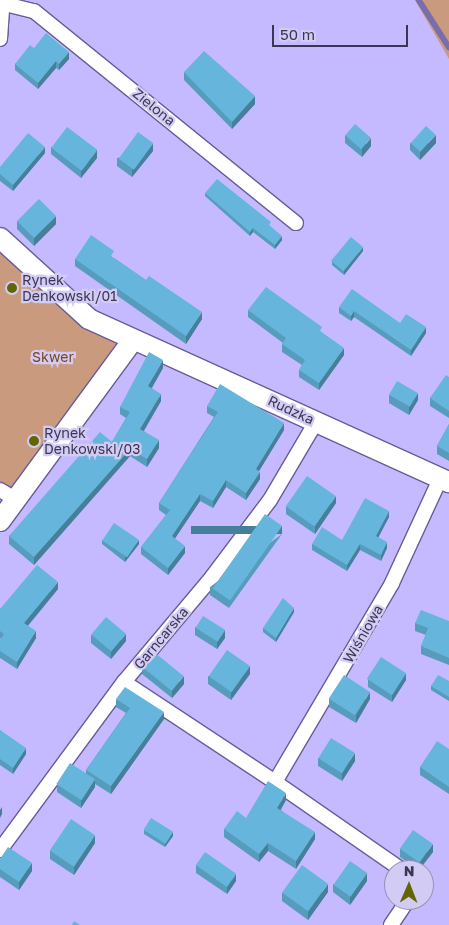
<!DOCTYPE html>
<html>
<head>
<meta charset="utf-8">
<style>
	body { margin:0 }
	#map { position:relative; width:449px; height:925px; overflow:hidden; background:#c5baff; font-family:"Golos Text",sans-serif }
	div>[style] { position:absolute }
	.green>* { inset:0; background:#c99a7e }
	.stream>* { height:5.5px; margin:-2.75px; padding:0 2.75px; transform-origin:2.75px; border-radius:2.75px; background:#796ea9 }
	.roads { filter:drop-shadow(1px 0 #685c9a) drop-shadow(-1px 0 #685c9a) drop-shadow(0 1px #685c9a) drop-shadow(0 -1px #685c9a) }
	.street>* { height:14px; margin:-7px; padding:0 7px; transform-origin:7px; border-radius:7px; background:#fff }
	.secondary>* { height:20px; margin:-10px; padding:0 10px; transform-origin:10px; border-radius:10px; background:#fff }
	.wall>* { inset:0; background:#589cbd }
	.shaded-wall>* { inset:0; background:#477f9a; transform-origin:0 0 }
	.building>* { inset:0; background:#66b5dc; transform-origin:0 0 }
	.dots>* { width:14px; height:14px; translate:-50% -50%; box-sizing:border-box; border:2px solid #d2ccf5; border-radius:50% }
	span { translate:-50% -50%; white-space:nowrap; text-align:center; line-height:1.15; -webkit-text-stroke:4.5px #d2ccf5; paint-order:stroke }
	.street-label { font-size:14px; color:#3b3652 }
	.poi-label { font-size:14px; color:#3b3652 }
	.left { translate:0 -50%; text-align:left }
	.park-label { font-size:14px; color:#7f451d }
	.north { position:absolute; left:384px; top:860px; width:50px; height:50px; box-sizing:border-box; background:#d2ccf5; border:1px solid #9690b4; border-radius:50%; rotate:1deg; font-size:14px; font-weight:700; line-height:20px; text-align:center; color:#3b3652 }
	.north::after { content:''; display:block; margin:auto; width:18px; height:22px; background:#626500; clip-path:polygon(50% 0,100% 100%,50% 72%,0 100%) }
	.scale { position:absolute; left:272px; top:25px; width:136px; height:22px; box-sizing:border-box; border:2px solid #3b3652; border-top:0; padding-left:6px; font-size:15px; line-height:18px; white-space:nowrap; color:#3b3652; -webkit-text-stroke:4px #d2ccf5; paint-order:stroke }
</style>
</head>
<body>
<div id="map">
	<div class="green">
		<i style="clip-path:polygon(415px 0,449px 0,449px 59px)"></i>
		<i style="clip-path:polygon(0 238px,132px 341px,15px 499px,0 490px)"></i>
	</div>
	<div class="stream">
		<i style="left:419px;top:0;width:56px;rotate:57.4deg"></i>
	</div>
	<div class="roads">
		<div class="street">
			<i style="left:5px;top:4px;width:30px;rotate:14deg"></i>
			<i style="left:34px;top:11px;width:337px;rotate:39deg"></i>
			<i style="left:0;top:39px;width:39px;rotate:-86deg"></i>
			<i style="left:0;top:490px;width:17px;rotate:31deg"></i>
			<i style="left:124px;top:682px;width:181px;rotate:33.5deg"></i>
			<i style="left:0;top:850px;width:209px;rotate:-53.6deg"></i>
			<i style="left:124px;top:682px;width:137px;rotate:-50deg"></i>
			<i style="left:212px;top:577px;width:96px;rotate:-53deg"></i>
			<i style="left:270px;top:500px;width:91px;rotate:-59.5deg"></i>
			<i style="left:402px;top:870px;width:155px;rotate:-145.3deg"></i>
			<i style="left:275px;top:782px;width:231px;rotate:-59.5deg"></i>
			<i style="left:392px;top:583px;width:115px;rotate:-65.2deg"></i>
			<i style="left:391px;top:925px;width:30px;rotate:-56deg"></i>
		</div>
		<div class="secondary">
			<i style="left:0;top:238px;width:120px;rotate:42.3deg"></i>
			<i style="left:89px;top:319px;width:395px;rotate:24.4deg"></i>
			<i style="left:0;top:521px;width:223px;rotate:-53.7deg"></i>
		</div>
	</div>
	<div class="wall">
		<i style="clip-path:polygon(34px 48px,69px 59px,59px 70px,56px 68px,38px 89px,15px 70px,15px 64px)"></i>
		<i style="clip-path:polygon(184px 72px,255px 104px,232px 129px,184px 80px)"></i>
		<i style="clip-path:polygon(345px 135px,371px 146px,362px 157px,345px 143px)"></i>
		<i style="clip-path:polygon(410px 143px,436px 143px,420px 160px,410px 150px)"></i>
		<i style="clip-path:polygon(51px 147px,97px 158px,81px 178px,51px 154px)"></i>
		<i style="clip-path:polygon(153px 151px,132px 177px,117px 166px,117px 158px)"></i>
		<i style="clip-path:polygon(45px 153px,13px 191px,0 181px,0 167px)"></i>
		<i style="clip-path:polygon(205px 193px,271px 227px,282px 240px,275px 249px,253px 232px,250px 236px,205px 196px)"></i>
		<i style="clip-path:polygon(17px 221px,56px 224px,34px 246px,17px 229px)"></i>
		<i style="clip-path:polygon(363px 251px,344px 275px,332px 265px,332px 261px)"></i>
		<i style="clip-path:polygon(114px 258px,202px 319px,186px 344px,75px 266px,75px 259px)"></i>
		<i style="clip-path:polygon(339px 307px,400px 323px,426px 333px,411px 356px,354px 317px,351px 321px,339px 313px)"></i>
		<i style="clip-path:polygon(248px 310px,344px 355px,319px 390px,299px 377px,299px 370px,302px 365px,282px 352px,282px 344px,283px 343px,248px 317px)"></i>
		<i style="clip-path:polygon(163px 368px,152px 388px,161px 401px,144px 431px,159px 448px,147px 467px,130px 456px,34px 565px,9px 544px,9px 536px,112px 442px,126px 418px,120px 414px,120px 407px)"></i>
		<i style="clip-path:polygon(449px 377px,449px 418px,430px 406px,430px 398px)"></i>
		<i style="clip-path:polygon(389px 395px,418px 400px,409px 415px,389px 403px)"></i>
		<i style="clip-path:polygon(207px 406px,284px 430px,259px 471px,260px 479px,246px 500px,226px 487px,213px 508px,200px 501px,175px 538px,185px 553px,168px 575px,141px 554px,141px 547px,166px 515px,159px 510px,159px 503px,214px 417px,207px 413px)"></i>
		<i style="clip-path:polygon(449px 424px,449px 461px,437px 454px,437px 446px)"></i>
		<i style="clip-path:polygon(336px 503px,315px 534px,286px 514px,286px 506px)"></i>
		<i style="clip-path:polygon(389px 517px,378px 537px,387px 548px,381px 561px,360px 550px,347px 571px,312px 550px,312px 544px,342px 540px)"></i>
		<i style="clip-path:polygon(282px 534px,229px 608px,210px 595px,210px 587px)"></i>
		<i style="clip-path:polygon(102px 540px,139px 544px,125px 562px,102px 544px)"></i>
		<i style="clip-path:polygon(58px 589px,28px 626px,36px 638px,17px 669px,0 658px,0 640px,1px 639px,0 638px,0 609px)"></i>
		<i style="clip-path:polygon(294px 612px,276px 642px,263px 632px,263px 628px)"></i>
		<i style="clip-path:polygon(449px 621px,449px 665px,421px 654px,421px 646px,426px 635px,415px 631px,415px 623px)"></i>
		<i style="clip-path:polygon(195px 627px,225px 638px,217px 649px,195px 635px)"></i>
		<i style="clip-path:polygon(91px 635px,126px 641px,111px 659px,91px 643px)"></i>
		<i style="clip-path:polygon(142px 667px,184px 684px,172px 698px,142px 674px)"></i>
		<i style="clip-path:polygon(250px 674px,231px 700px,208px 684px,208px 676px)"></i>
		<i style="clip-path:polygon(368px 679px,406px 680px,392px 702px,368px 687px)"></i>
		<i style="clip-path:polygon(449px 681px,449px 701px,431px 690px,431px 686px)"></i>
		<i style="clip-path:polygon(116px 699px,164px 719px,111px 794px,95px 784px,95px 787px,81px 808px,57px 792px,57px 784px,86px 773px,86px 770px,126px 713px,116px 707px)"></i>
		<i style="clip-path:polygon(329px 699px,370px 699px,356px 723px,329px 707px)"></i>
		<i style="clip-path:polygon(0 730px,26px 754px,13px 774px,0 765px)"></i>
		<i style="clip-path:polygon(449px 749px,449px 794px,420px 775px,420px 767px)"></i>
		<i style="clip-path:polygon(318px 758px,355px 761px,342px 781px,318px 766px)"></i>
		<i style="clip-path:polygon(286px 800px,281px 810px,315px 839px,296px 869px,268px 851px,259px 862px,224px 837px,224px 829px)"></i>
		<i style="clip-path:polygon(144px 830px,173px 836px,165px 847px,144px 834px)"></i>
		<i style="clip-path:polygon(95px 843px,74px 875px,50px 859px,50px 851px)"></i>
		<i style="clip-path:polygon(400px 849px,433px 852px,419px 870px,400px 857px)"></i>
		<i style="clip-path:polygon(0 859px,32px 871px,19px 890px,0 877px)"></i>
		<i style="clip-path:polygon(196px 865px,236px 881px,227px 894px,196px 873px)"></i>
		<i style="clip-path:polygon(367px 881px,350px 905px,333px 892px,333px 884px)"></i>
		<i style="clip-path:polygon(328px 892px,308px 920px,282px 901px,282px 893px)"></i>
	</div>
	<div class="shaded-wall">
		<i style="clip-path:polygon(69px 52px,69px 59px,59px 70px,59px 64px)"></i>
		<i style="clip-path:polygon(56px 61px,56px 68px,38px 89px,38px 83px)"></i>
		<i style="clip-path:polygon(255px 96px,255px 104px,232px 129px,232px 122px)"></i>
		<i style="clip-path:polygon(436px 135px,436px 143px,420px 160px,420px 152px)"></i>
		<i style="clip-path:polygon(371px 138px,371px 146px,362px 157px,362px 149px)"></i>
		<i style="clip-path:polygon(153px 143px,153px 151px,132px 177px,132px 170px)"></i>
		<i style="clip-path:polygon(45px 147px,45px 153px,13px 191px,13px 185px)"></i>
		<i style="clip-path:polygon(97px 150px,97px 158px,81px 178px,81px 171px)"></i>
		<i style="clip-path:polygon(56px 216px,56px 224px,34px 246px,34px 238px)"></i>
		<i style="clip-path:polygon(253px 228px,253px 232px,250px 236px,250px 232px)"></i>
		<i style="clip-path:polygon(282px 236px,282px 240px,275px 249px,275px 245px)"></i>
		<i style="clip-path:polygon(363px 247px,363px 251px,344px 275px,344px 271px)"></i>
		<i style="clip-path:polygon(354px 311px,354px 317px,351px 321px,351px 316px)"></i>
		<i style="clip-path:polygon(202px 312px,202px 319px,186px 344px,186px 336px)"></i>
		<i style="clip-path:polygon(426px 327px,426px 333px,411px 356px,411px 350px)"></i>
		<i style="clip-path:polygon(344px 348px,344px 355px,319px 390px,319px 383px)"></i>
		<i style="clip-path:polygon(163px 360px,163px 368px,148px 394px,148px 386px)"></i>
		<i style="clip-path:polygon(418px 393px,418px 400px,409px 415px,409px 407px)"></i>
		<i style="clip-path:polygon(161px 394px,161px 401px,140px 437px,140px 429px)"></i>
		<i style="clip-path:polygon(284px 423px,284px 430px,256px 476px,256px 469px)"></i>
		<i style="clip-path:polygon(159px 440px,159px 448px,147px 467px,147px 459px)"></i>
		<i style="clip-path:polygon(130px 449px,130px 456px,34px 565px,34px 557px)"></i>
		<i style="clip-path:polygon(260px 472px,260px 479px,246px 500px,246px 493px)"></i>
		<i style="clip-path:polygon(226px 480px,226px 487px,213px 508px,213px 501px)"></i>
		<i style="clip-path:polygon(200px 494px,200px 501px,172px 543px,172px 536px)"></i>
		<i style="clip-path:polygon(336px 496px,336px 503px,315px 534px,315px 526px)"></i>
		<i style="clip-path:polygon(389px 511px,389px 517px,376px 542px,376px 536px)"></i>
		<i style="left:282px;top:526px;width:8px;height:91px;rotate:90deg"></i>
		<i style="clip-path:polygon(139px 540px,139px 544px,125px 562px,125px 558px)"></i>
		<i style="clip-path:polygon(387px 542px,387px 548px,381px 561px,381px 555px)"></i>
		<i style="clip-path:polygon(360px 544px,360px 550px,347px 571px,347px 565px)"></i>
		<i style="clip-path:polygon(185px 546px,185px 553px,168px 575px,168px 568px)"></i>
		<i style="clip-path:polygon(58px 582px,58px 589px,24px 630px,24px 623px)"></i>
		<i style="clip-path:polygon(294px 608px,294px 612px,276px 642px,276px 638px)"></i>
		<i style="clip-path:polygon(225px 630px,225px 638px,217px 649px,217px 642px)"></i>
		<i style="clip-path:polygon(36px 631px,36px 638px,17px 669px,17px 662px)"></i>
		<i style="clip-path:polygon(126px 634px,126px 641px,111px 659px,111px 652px)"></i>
		<i style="clip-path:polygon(250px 666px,250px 674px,231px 700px,231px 692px)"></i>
		<i style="clip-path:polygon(406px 673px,406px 680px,392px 702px,392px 695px)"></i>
		<i style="clip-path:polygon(184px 676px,184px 684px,172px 698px,172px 691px)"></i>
		<i style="clip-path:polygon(370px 692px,370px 699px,356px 723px,356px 715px)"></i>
		<i style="clip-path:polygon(164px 712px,164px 719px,111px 794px,111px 786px)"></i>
		<i style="clip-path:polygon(26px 748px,26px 754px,13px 774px,13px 768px)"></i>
		<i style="clip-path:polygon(355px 753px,355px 761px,342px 781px,342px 773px)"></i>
		<i style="clip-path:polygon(95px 779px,95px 787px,81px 808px,81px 800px)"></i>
		<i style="clip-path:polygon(286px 793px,286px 800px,277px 815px,277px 808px)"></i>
		<i style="clip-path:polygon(2px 807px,2px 814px,0 818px,0 810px)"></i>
		<i style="clip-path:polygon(173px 832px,173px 836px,165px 847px,165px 843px)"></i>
		<i style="clip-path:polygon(315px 832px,315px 839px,296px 869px,296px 861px)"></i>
		<i style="clip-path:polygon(95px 835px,95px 843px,74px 875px,74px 867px)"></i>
		<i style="clip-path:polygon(268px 843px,268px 851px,259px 862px,259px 854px)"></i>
		<i style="clip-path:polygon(433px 844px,433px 852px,419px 870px,419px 863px)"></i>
		<i style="clip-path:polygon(32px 863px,32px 871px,19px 890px,19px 882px)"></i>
		<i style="clip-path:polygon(367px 873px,367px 881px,350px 905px,350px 897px)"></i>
		<i style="clip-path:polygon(236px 874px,236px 881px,227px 894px,227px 887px)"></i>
		<i style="clip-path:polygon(328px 884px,328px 892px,308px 920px,308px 912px)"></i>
	</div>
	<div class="building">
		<i style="clip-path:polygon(46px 33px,69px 52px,59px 64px,56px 61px,38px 83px,15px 64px,30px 45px,34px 48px)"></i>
		<i style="clip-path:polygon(204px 51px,255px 96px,232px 122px,184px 72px)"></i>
		<i style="left:355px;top:124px;width:21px;height:15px;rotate:41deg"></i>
		<i style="left:426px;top:126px;width:13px;height:23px;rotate:42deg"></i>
		<i style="left:67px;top:127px;width:38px;height:26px;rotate:37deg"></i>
		<i style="left:138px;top:132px;width:19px;height:33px;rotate:36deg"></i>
		<i style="clip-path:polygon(28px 133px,45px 147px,13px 185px,0 174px,0 167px)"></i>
		<i style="clip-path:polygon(217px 179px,271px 222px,269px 225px,282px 236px,275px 245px,253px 228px,250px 232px,205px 193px)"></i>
		<i style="left:39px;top:199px;width:24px;height:31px;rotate:45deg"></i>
		<i style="clip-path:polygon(91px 235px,114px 251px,111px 256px,146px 280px,149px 276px,202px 312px,186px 336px,75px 259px)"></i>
		<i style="left:351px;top:237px;width:16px;height:31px;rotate:40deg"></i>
		<i style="clip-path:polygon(266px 287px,322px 327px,320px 331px,344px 348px,319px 383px,299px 370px,305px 360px,282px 344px,286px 338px,248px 310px)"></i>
		<i style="clip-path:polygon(352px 289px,400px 323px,406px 314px,426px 327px,411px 350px,354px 311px,351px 316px,339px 307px)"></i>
		<i style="clip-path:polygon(149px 352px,163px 360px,148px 386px,161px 394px,140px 429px,159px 440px,147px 459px,130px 449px,34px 557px,9px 536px,100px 432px,112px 442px,130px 412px,120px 407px)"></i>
		<i style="clip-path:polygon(446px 375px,449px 377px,449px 411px,430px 398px)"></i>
		<i style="left:397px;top:381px;width:24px;height:16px;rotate:30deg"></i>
		<i style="clip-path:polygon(220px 384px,284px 423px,256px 469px,260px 472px,246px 493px,226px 480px,213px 501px,200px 494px,172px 536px,185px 546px,168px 568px,141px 547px,170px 510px,159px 503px,218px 412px,207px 406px)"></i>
		<i style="clip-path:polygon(449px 424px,449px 453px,437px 446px)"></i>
		<i style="left:307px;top:476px;width:35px;height:37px;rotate:35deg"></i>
		<i style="clip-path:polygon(365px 498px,389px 511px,376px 536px,387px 542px,381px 555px,360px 544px,347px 565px,312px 544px,322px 527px,342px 540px)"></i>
		<i style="left:265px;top:514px;width:21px;height:91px;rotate:35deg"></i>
		<i style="left:114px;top:523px;width:30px;height:21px;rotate:34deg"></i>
		<i style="clip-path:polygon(37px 565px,58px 582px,24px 623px,36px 631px,17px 662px,0 651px,0 640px,4px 634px,0 631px,0 609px)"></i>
		<i style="clip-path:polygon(283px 598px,294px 608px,276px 638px,263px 628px)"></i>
		<i style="clip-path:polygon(421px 610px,449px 621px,449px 658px,421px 646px,428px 628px,415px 623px)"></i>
		<i style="left:203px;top:616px;width:26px;height:14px;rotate:32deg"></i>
		<i style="left:106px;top:617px;width:26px;height:23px;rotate:40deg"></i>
		<i style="left:227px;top:650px;width:28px;height:32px;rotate:35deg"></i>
		<i style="left:154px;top:652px;width:38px;height:19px;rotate:39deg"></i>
		<i style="left:381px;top:657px;width:30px;height:26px;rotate:33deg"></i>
		<i style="left:344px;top:675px;width:31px;height:28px;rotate:33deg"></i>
		<i style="clip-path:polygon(438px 675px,449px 681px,449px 697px,431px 686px)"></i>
		<i style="clip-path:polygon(125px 687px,164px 712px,111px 786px,86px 770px,130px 708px,116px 699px)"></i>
		<i style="clip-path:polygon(0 730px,26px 748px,13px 768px,0 759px)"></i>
		<i style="left:331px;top:738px;width:28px;height:24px;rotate:32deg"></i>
		<i style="clip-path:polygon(437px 741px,449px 749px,449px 787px,420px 767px)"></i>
		<i style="left:70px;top:763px;width:30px;height:25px;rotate:33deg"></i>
		<i style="clip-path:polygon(268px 781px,286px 793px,277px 808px,315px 832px,296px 861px,268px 843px,259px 854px,224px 829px,237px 811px,246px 818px)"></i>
		<i style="left:151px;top:818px;width:26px;height:14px;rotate:32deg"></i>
		<i style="left:71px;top:819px;width:29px;height:38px;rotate:34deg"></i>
		<i style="left:413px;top:830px;width:24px;height:23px;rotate:35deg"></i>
		<i style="clip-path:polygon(8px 847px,32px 863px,19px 882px,0 869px,0 859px)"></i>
		<i style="left:205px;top:852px;width:38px;height:16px;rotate:35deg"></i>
		<i style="left:350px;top:861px;width:21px;height:29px;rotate:35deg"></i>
		<i style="left:302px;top:865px;width:32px;height:34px;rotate:36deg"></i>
		<i style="clip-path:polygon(74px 921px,80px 925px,72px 925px)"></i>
	</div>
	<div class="dots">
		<i style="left:12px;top:288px;background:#626500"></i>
		<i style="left:34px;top:441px;background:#626500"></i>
	</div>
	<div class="street-label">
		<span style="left:154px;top:107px;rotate:39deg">Zielona</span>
		<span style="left:291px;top:410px;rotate:25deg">Rudzka</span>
		<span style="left:363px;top:634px;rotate:-60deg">Wiśniowa</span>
		<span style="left:161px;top:638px;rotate:-50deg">Garncarska</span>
	</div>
	<div class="poi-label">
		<span class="left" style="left:22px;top:288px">Rynek<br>Denkowski/01</span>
		<span class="left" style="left:44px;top:441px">Rynek<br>Denkowski/03</span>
	</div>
	<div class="park-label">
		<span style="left:53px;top:357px">Skwer</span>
	</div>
	<div class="north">N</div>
	<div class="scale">50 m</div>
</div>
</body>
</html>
